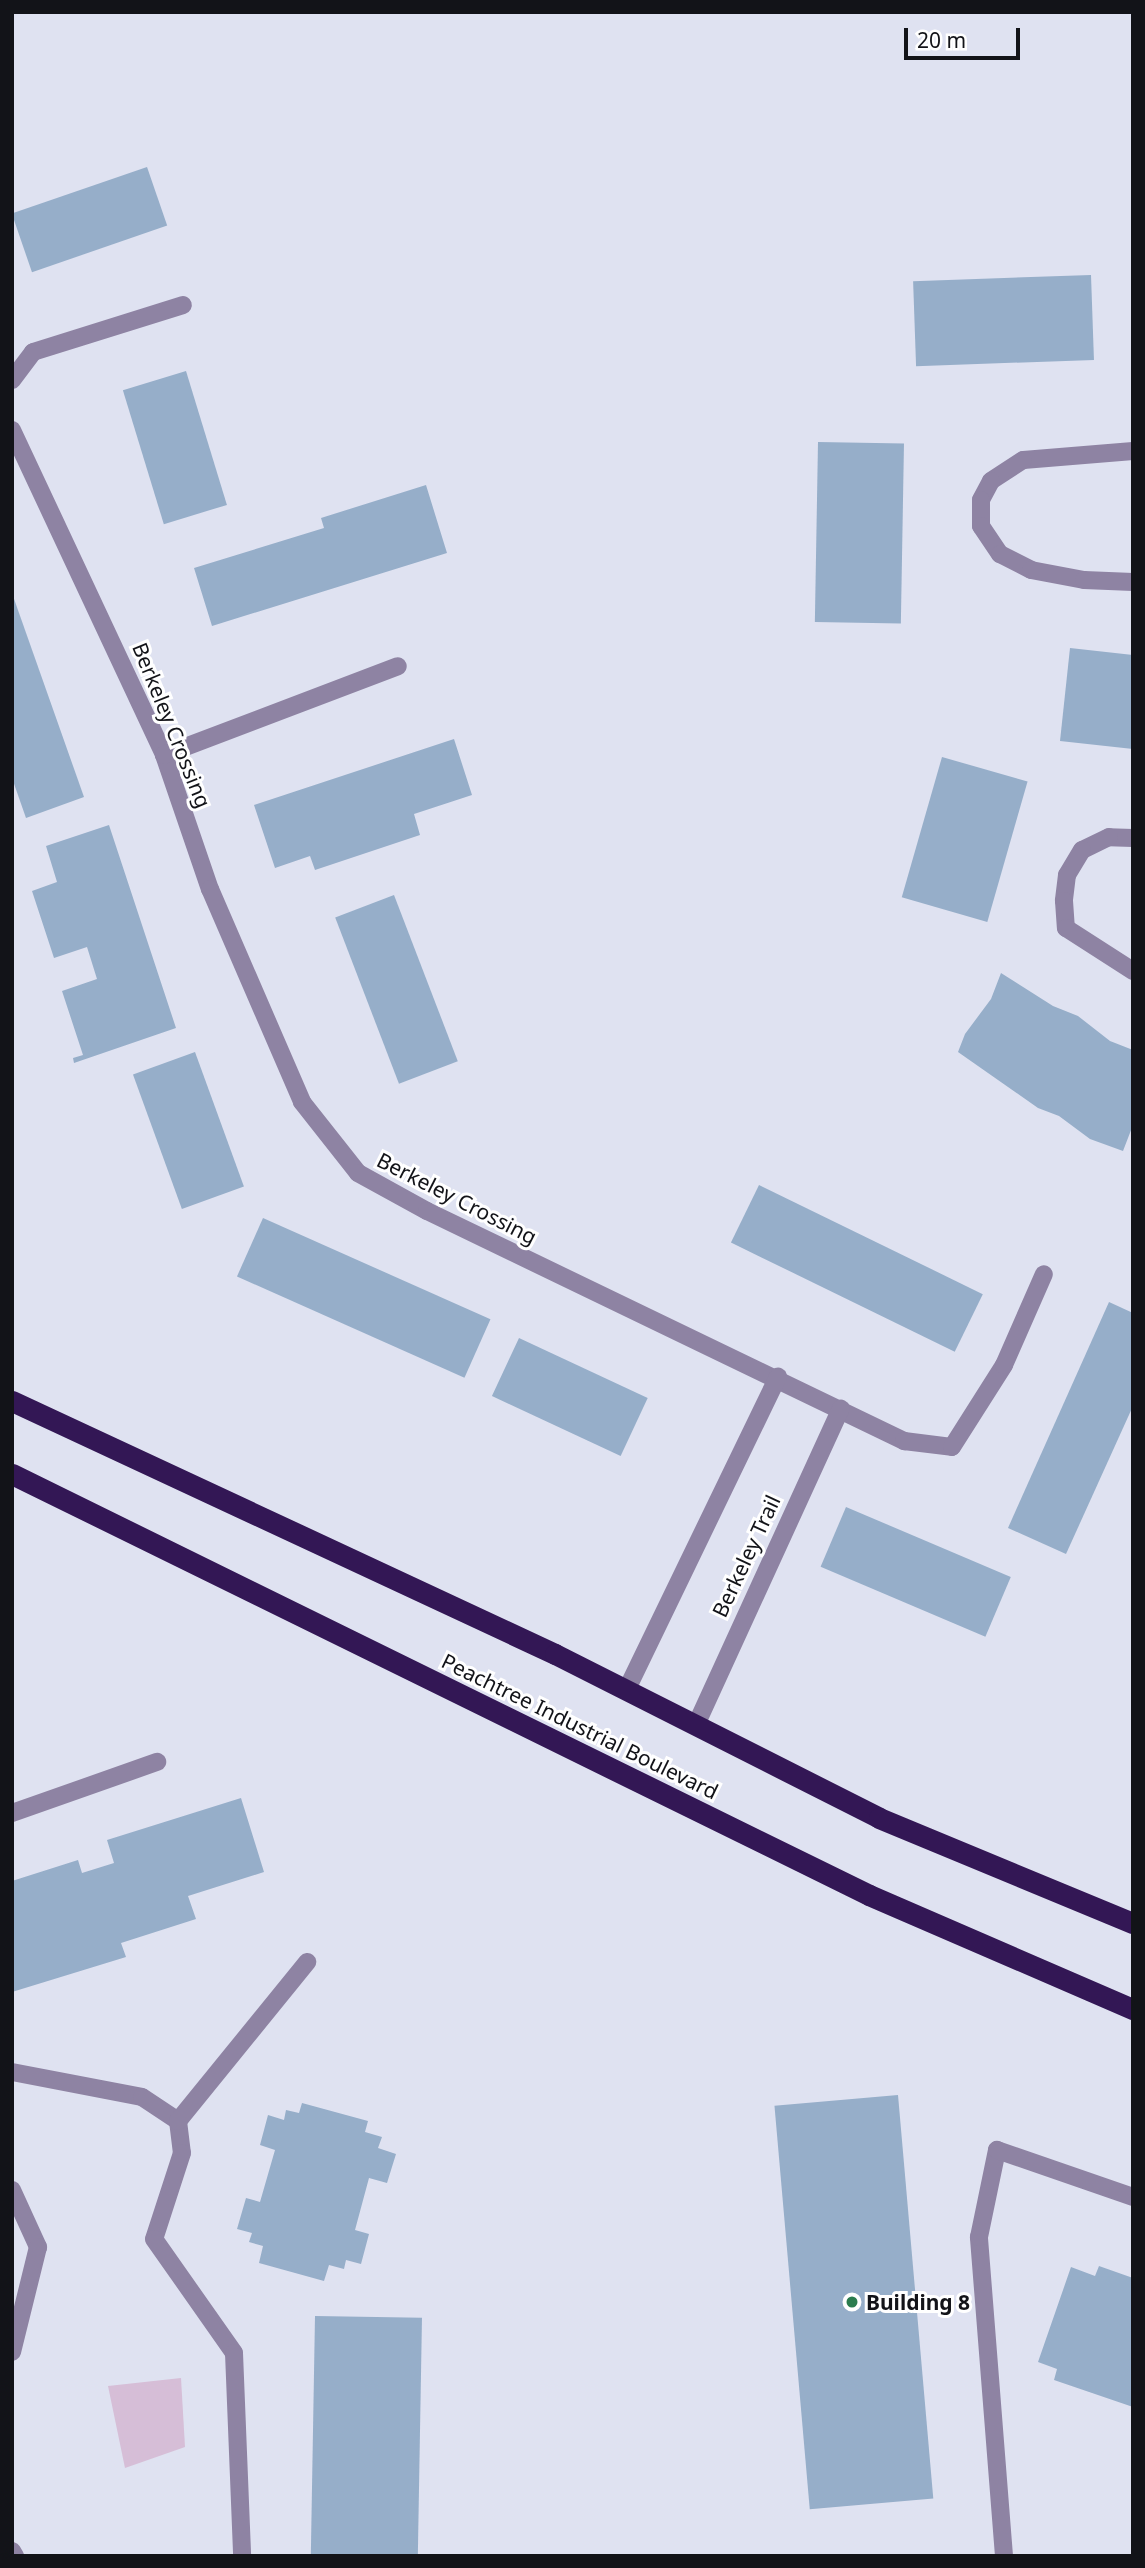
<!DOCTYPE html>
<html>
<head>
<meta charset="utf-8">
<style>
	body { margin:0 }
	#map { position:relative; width:1145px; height:2568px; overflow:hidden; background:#dfe2f1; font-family:"Noto Sans",sans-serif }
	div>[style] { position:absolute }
	.green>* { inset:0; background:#d6bed7 }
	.building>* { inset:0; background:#96aec9; transform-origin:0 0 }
	.minor>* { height:18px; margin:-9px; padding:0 9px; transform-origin:9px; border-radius:9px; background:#8e83a3 }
	.highway>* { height:21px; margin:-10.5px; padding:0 10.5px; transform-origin:10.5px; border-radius:10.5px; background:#331755 }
	.dots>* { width:19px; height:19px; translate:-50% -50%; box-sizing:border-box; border:4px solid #fff; border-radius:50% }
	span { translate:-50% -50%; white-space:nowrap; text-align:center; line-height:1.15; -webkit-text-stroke:6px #fff; paint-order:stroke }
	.street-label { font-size:21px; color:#121318 }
	.poi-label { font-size:21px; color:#121318; font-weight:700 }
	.left { translate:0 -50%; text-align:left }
	.frame { position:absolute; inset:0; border:14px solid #121318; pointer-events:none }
	.scale { position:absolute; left:904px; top:28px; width:116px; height:32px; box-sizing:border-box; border:4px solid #121318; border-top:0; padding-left:9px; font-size:21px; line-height:24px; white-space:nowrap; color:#121318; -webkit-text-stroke:5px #fff; paint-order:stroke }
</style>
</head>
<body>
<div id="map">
	<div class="green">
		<i style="clip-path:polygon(181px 2378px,185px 2447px,125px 2468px,108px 2386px)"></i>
	</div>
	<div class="building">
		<i style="left:147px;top:167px;width:62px;height:143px;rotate:71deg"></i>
		<i style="left:1091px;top:275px;width:85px;height:178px;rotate:88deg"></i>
		<i style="left:186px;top:371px;width:140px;height:66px;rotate:73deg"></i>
		<i style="left:818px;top:442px;width:86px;height:180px;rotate:1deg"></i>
		<i style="clip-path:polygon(426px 485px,447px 553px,212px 626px,194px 568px,324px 528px,321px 518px)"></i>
		<i style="clip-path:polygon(13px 596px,84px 797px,26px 818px,12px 778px)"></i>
		<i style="clip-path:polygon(1070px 648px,1133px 655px,1133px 749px,1060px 741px)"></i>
		<i style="clip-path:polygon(454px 739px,472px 795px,414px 814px,420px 835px,315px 870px,310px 856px,275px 868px,254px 805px)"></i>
		<i style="left:942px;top:757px;width:89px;height:146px;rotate:16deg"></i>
		<i style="clip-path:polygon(109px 825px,176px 1028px,74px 1063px,73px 1058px,83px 1055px,62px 991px,97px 979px,87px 947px,54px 958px,32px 891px,57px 882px,46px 846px)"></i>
		<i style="left:394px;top:895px;width:178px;height:63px;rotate:69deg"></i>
		<i style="clip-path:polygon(1001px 973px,1053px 1006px,1078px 1016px,1110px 1041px,1133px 1050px,1133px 1125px,1123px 1151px,1090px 1139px,1059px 1116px,1038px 1108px,958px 1052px,965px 1034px,991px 999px)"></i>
		<i style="left:195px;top:1052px;width:143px;height:66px;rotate:70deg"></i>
		<i style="left:759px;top:1185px;width:249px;height:64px;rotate:26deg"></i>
		<i style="left:263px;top:1218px;width:249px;height:64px;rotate:24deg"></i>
		<i style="clip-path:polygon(1109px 1302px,1133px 1313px,1133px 1406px,1066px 1554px,1008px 1528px)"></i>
		<i style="left:519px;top:1338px;width:142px;height:64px;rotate:25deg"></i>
		<i style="left:846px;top:1507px;width:179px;height:65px;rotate:23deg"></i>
		<i style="clip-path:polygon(241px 1798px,264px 1872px,188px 1896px,196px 1919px,121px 1943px,126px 1957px,12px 1992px,12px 1881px,78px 1860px,82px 1873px,114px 1863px,107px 1840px)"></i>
		<i style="left:898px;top:2095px;width:405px;height:124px;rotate:85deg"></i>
		<i style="clip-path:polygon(302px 2103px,368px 2121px,365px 2132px,382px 2137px,378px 2148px,396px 2154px,387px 2183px,369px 2178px,355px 2230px,369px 2234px,361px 2264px,346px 2260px,344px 2269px,329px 2265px,324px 2281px,259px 2263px,263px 2246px,249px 2242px,252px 2233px,237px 2229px,246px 2198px,260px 2202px,275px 2150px,260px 2145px,268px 2115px,284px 2120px,286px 2110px,299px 2113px)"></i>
		<i style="clip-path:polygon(1099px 2266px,1133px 2278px,1133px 2407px,1054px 2380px,1057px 2369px,1038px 2362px,1071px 2267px,1095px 2276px)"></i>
		<i style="left:315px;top:2316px;width:107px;height:240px;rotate:1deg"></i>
	</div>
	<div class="minor">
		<i style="left:12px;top:380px;width:35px;rotate:-53deg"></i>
		<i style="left:33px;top:352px;width:157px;rotate:-17.4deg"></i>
		<i style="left:12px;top:430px;width:359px;rotate:64.9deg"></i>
		<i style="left:164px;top:755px;width:142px;rotate:71.1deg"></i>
		<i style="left:210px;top:889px;width:232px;rotate:66.6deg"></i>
		<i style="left:302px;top:1102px;width:90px;rotate:51.7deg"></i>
		<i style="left:358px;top:1173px;width:79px;rotate:28.8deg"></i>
		<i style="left:427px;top:1211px;width:530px;rotate:25.74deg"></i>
		<i style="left:904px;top:1441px;width:48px;rotate:7.1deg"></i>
		<i style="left:952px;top:1447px;width:97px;rotate:-57.6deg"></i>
		<i style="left:1004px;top:1365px;width:99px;rotate:-66.3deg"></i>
		<i style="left:1133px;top:451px;width:110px;rotate:175.3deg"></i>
		<i style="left:1023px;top:460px;width:38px;rotate:147deg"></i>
		<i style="left:991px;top:481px;width:21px;rotate:118deg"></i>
		<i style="left:981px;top:500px;width:26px;rotate:90deg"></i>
		<i style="left:981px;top:526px;width:34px;rotate:56deg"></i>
		<i style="left:1000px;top:554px;width:35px;rotate:27deg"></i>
		<i style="left:1031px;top:570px;width:54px;rotate:10.7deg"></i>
		<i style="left:1084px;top:580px;width:49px;rotate:2.3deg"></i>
		<i style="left:164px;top:755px;width:250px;rotate:-20.8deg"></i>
		<i style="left:1133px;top:838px;width:24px;rotate:-178deg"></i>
		<i style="left:1109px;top:837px;width:30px;rotate:154deg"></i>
		<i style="left:1082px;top:850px;width:29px;rotate:121deg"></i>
		<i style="left:1067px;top:875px;width:26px;rotate:97deg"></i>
		<i style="left:1064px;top:901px;width:27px;rotate:86deg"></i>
		<i style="left:1066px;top:928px;width:80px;rotate:32.7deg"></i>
		<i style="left:627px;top:1689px;width:347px;rotate:-64.2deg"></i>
		<i style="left:696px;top:1725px;width:348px;rotate:-65.4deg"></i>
		<i style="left:12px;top:1813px;width:154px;rotate:-19.4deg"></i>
		<i style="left:12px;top:2072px;width:132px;rotate:10.9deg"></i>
		<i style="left:142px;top:2097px;width:43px;rotate:33.7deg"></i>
		<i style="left:178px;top:2121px;width:32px;rotate:83deg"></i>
		<i style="left:182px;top:2153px;width:90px;rotate:108deg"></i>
		<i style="left:154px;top:2239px;width:139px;rotate:54.9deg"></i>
		<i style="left:234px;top:2353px;width:203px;rotate:87.7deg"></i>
		<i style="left:178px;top:2121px;width:205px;rotate:-50.9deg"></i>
		<i style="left:12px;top:2190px;width:63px;rotate:65.5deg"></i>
		<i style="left:38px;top:2247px;width:108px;rotate:103.9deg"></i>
		<i style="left:12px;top:2551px;width:6px;rotate:59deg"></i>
		<i style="left:1004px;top:2556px;width:320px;rotate:-94.5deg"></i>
		<i style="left:979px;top:2237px;width:89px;rotate:-78.3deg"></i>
		<i style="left:997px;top:2150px;width:144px;rotate:19.1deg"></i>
	</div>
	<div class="highway">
		<i style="left:12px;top:1401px;width:599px;rotate:24.98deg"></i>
		<i style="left:555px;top:1654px;width:363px;rotate:26.8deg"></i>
		<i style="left:879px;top:1818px;width:275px;rotate:22.5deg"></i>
		<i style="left:12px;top:1474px;width:955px;rotate:26.16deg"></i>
		<i style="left:869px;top:1895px;width:288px;rotate:23.4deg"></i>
	</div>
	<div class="dots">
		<i style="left:852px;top:2302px;background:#2b7c4e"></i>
	</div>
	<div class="street-label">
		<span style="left:172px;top:725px;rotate:68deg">Berkeley Crossing</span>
		<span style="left:457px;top:1198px;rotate:27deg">Berkeley Crossing</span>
		<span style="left:746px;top:1556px;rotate:-65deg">Berkeley Trail</span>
		<span style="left:580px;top:1726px;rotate:26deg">Peachtree Industrial Boulevard</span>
	</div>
	<div class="poi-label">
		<span class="left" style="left:866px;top:2302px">Building 8</span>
	</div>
	<div class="frame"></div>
	<div class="scale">20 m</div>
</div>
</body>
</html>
